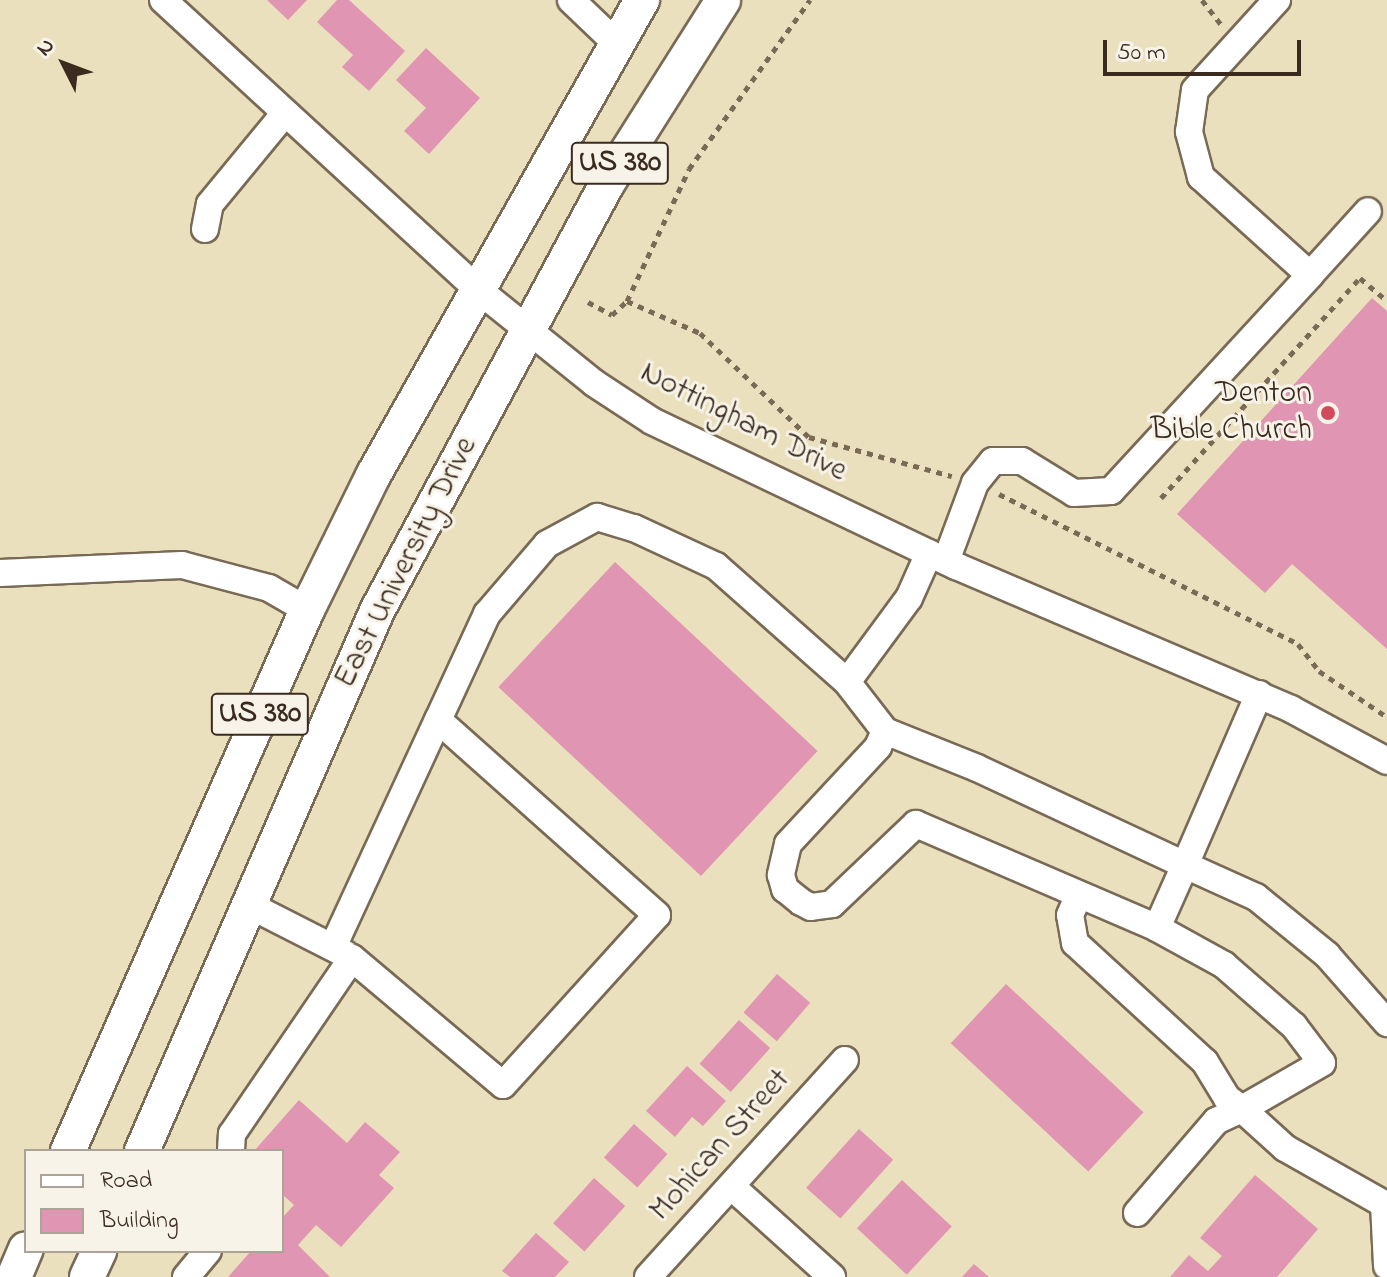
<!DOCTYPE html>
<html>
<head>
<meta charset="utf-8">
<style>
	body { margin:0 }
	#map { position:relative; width:1387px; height:1277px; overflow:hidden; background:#ebe0bd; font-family:"Indie Flower",sans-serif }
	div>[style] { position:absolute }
	.building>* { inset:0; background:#e095b2; transform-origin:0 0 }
	.path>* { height:5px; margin-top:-2.5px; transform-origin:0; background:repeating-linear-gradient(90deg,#796a56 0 6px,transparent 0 12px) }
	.roads { filter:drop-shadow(2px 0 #796a56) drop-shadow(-2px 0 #796a56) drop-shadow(0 2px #796a56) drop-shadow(0 -2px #796a56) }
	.minor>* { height:26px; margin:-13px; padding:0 13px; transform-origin:13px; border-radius:13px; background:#fff }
	.major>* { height:34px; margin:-17px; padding:0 17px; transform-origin:17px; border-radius:17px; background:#fff }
	.dots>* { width:22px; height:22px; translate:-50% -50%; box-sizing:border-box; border:4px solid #f7f3e8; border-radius:50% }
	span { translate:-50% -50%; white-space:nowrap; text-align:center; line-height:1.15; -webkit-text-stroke:6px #f7f3e8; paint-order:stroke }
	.shield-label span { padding:2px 6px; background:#f7f3e8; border:2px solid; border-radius:6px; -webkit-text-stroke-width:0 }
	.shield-label { font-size:30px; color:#3b2a1e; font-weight:700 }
	.poi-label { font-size:32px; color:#3b2a1e }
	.right { translate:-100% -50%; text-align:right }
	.street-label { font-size:32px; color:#3b2a1e }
	.legend { position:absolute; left:24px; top:1149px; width:260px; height:104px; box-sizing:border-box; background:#f7f3e8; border:2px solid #aca397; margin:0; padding:10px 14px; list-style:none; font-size:24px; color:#3b2a1e }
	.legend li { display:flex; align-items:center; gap:16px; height:40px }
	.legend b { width:40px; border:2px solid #aca397 }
	.north { position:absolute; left:24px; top:24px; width:80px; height:80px; -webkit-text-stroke:6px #f7f3e8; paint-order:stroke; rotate:312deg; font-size:22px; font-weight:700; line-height:32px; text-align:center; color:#3b2a1e }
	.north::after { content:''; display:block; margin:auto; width:28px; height:36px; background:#3b2a1e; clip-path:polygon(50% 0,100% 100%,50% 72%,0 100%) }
	.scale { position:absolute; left:1103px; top:40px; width:198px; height:36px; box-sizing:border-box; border:4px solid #3b2a1e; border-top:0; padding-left:10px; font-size:24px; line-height:28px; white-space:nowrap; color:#3b2a1e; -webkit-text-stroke:6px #f7f3e8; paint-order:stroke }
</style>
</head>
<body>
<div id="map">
	<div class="building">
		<i style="clip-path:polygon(267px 0,307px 0,288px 20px)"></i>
		<i style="clip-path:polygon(337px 0,349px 0,405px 51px,369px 91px,342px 67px,353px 55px,317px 22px)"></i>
		<i style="clip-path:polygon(426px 48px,480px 98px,429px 154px,404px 131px,426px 108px,396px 80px)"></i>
		<i style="clip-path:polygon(1372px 298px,1387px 311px,1387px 649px,1292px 564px,1265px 593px,1177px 514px)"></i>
		<i style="left:615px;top:562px;width:277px;height:171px;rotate:43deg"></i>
		<i style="left:777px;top:974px;width:44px;height:51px;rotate:41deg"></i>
		<i style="left:1006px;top:984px;width:188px;height:81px;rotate:43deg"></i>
		<i style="left:739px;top:1020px;width:42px;height:59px;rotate:42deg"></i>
		<i style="clip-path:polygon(687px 1066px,726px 1101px,703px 1126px,692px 1117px,675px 1137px,646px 1111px)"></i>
		<i style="clip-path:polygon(299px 1100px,347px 1143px,365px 1122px,400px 1152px,379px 1175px,394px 1188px,341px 1247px,316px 1225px,298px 1245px,330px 1277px,228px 1277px,251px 1251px,282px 1251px,282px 1218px,294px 1205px,282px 1194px,282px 1151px,254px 1151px)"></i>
		<i style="left:634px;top:1124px;width:45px;height:45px;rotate:42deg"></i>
		<i style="left:859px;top:1129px;width:46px;height:79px;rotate:42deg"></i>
		<i style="clip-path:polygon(1255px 1175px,1318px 1229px,1277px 1277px,1170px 1277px,1189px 1255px,1208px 1271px,1222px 1256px,1200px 1238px)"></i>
		<i style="left:594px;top:1178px;width:42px;height:61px;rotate:42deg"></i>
		<i style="left:902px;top:1180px;width:68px;height:66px;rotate:43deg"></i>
		<i style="clip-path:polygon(536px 1233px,569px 1262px,555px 1277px,510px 1277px,502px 1271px)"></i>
		<i style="clip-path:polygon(974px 1264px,989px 1277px,962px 1277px)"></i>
	</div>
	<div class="path">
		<i style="left:1202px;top:0;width:31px;rotate:52deg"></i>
		<i style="left:627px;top:301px;width:80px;rotate:23.7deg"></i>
		<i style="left:700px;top:333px;width:151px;rotate:43.7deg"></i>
		<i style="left:809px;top:437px;width:148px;rotate:15.3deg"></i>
		<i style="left:588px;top:302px;width:27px;rotate:28deg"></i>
		<i style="left:612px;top:315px;width:21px;rotate:-43deg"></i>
		<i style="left:627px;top:301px;width:146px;rotate:-64.8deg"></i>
		<i style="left:689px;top:169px;width:208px;rotate:-54.4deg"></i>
		<i style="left:999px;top:494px;width:335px;rotate:26.6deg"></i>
		<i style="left:1298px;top:644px;width:34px;rotate:52deg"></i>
		<i style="left:1319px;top:671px;width:82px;rotate:34.1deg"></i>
		<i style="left:1161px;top:498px;width:297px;rotate:-47.9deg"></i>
		<i style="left:1360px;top:278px;width:35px;rotate:40deg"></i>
	</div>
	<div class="roads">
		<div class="minor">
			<i style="left:163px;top:0;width:425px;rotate:42.6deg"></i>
			<i style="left:476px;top:288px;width:151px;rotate:38.8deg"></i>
			<i style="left:594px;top:383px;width:69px;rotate:33.2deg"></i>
			<i style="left:652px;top:421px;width:337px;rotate:25.5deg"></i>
			<i style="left:956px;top:566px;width:364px;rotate:23.1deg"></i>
			<i style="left:1291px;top:709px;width:109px;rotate:28.4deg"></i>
			<i style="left:571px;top:0;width:62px;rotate:43.7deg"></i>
			<i style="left:205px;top:229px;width:25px;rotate:-79deg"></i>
			<i style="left:210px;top:204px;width:118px;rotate:-50.5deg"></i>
			<i style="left:1310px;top:275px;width:86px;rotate:-47.8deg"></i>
			<i style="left:946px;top:561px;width:83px;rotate:-69.6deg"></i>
			<i style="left:975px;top:483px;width:28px;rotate:-51deg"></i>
			<i style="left:993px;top:461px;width:29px"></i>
			<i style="left:1022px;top:461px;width:61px;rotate:31.6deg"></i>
			<i style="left:1074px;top:493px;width:37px;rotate:-3deg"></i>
			<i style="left:1111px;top:491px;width:294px;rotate:-47.3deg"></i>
			<i style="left:1310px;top:275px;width:147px;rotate:-138deg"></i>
			<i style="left:1201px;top:177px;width:47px;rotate:-104.9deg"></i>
			<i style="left:1189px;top:132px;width:42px;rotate:-81.9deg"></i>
			<i style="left:1195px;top:90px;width:122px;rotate:-47.7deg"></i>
			<i style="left:0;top:573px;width:182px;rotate:-2.5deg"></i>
			<i style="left:182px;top:565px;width:90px;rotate:14.8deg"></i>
			<i style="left:269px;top:588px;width:44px;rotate:30.1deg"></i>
			<i style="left:847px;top:682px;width:62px;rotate:52.2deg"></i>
			<i style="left:885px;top:731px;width:17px;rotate:114deg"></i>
			<i style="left:878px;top:747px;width:132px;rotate:132.9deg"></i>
			<i style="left:788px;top:844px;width:32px;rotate:103deg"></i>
			<i style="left:781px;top:875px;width:15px;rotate:74deg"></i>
			<i style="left:785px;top:889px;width:21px;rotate:39deg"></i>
			<i style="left:801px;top:902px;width:11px;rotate:27deg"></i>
			<i style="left:811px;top:907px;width:21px;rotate:-8deg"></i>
			<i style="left:832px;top:904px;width:116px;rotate:-43.6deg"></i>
			<i style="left:916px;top:824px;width:262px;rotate:23.3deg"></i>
			<i style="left:1259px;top:694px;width:186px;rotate:113.4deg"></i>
			<i style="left:1185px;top:865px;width:78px;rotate:24.3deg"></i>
			<i style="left:1256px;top:897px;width:92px;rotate:39.2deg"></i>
			<i style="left:1327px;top:955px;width:91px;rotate:48.6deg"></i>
			<i style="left:885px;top:731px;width:99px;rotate:21.9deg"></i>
			<i style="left:977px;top:768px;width:230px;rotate:25deg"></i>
			<i style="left:1185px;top:865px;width:69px;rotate:114deg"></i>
			<i style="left:1157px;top:928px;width:77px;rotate:28.9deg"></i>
			<i style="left:1224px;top:965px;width:93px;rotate:41.1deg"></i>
			<i style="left:1294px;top:1026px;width:46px;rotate:52.9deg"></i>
			<i style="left:1322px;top:1063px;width:92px;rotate:150.1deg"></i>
			<i style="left:1242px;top:1109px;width:19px;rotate:-144deg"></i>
			<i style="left:1227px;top:1098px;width:42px;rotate:-121.4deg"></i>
			<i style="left:1205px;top:1062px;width:176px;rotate:-137.5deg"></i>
			<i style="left:1075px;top:943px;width:28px;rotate:-100deg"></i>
			<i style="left:1070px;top:915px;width:22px;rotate:-66deg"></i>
			<i style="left:249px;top:905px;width:108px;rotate:27deg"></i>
			<i style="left:333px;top:947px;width:250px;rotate:-65.2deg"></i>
			<i style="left:231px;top:1151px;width:17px;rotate:-87deg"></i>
			<i style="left:232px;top:1134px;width:213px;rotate:-55.7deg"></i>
			<i style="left:352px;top:958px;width:197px;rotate:40.1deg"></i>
			<i style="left:503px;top:1085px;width:229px;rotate:-47.8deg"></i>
			<i style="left:657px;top:915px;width:293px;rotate:-138.3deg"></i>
			<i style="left:438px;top:720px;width:117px;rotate:-65.2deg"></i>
			<i style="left:487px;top:614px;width:92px;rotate:-49.4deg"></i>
			<i style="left:547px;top:544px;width:57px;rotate:-28.4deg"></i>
			<i style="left:597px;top:517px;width:39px;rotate:17deg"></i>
			<i style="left:634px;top:528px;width:90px;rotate:24.9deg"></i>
			<i style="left:716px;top:566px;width:175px;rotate:41.5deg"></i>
			<i style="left:847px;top:682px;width:104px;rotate:-53.6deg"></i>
			<i style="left:909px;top:598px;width:49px;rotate:-66deg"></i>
			<i style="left:731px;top:1186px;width:136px;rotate:42deg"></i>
			<i style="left:1137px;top:1213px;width:121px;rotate:-49.3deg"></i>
			<i style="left:1216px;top:1121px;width:29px;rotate:-25deg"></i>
			<i style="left:1242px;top:1109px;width:58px;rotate:42.2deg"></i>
			<i style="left:1285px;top:1148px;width:114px;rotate:29.5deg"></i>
			<i style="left:1384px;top:1204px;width:62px;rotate:87.2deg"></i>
			<i style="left:186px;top:1277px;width:34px;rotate:-50deg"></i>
			<i style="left:648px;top:1277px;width:293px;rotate:-47.8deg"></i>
		</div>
		<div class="major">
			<i style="left:68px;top:1151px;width:591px;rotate:-66.17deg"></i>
			<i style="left:307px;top:610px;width:152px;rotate:-63.8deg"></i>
			<i style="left:374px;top:474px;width:545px;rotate:-60.52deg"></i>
			<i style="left:142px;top:1151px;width:589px;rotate:-66.48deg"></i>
			<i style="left:377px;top:611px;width:481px;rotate:-61.7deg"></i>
			<i style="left:605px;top:187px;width:221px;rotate:-57.7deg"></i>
			<i style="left:14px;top:1277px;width:30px;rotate:-67deg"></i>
			<i style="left:87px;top:1277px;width:29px;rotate:-65deg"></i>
		</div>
	</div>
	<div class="dots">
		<i style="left:1328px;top:413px;background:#d1495b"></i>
	</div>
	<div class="shield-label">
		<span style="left:620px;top:163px">US 380</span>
		<span style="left:260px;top:714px">US 380</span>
	</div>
	<div class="poi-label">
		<span class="right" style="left:1312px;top:413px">Denton<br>Bible Church</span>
	</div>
	<div class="street-label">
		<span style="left:743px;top:423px;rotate:27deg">Nottingham Drive</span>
		<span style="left:407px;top:563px;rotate:-63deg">East University Drive</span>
		<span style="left:721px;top:1146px;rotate:-48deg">Mohican Street</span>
	</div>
	<ul class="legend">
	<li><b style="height:10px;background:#fff"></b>Road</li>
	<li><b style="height:22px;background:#e095b2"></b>Building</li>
	</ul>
	<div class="north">N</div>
	<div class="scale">50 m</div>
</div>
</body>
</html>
